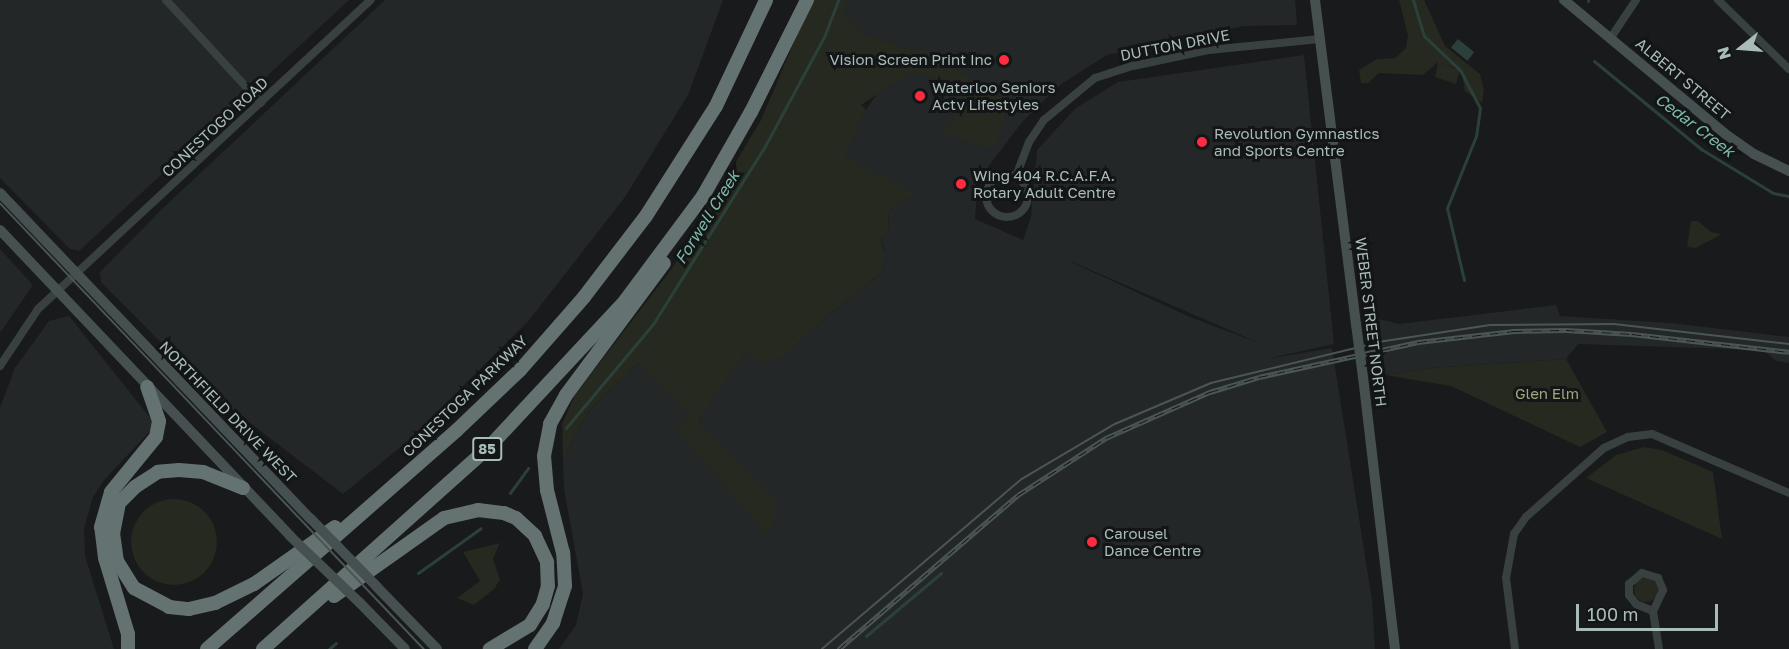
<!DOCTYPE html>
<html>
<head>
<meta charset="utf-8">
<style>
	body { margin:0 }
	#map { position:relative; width:1789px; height:649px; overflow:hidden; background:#181a1b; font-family:"Golos Text",sans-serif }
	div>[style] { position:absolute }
	.built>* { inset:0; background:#242728 }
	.green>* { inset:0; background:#25291f }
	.round { border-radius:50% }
	.water>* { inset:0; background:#2c403a; transform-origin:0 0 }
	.stream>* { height:3px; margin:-1.5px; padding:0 1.5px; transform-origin:1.5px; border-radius:1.5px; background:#2c403a }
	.street>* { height:8px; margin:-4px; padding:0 4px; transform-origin:4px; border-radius:4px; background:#394040 }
	.street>.ring { margin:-4px; padding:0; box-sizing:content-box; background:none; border:8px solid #394040; border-radius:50% }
	.secondary>* { height:10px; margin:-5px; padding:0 5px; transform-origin:5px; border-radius:5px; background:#465050 }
	.highway>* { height:14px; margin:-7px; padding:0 7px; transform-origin:7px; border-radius:7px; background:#647271 }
	.tram>* { height:1.5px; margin:-0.75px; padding:0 0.75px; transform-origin:0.75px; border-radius:0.75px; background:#4b5555 }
	.rail>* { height:5px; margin-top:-2.5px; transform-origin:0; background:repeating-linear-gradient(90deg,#131516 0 9px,#4b5555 0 18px); box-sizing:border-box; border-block:2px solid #4b5555 }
	.secondary-bridge>* { height:10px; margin:-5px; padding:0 5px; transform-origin:5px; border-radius:5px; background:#465050 }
	.dots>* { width:16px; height:16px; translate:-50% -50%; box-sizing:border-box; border:3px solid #131516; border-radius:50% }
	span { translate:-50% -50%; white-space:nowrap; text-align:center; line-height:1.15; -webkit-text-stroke:6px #131516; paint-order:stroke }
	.shield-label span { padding:2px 4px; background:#131516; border:2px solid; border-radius:4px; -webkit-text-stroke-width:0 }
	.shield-label { font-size:14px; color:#a9bcba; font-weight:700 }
	.street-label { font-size:15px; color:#a9bcba }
	.poi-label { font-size:15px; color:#a9bcba }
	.right { translate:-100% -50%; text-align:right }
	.left { translate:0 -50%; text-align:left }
	.park-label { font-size:15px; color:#9ca87e }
	.water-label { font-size:16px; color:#7dbaa7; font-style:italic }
	.north { position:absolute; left:1711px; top:18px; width:60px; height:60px; -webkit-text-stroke:4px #131516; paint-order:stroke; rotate:253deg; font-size:16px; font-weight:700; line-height:24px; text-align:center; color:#a9bcba }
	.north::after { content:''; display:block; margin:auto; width:21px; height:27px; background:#a9bcba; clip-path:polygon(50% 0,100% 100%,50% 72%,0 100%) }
	.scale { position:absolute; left:1576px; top:604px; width:142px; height:27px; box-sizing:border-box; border:3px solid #a9bcba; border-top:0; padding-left:8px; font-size:18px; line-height:21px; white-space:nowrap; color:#a9bcba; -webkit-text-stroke:4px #131516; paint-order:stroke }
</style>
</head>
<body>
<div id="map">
	<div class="built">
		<i style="clip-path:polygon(0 0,349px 0,79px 251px,70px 249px,0 178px)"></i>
		<i style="clip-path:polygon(385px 0,723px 0,688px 95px,625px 197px,530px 319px,409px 440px,343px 494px,211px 393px,101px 282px,100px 272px,162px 209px)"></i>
		<i style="clip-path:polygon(evenodd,851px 0,1295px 0,1297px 25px,1244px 26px,1107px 55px,1060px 85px,1023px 121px,978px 180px,975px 219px,1023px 240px,1031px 217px,1037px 150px,1076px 108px,1118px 82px,1304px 55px,1334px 344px,1265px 359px,1332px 348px,1372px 600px,1375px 649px,559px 649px,576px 625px,583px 594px,564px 489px,563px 458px,589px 411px,638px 363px,698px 423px,745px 351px,786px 356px,812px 329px,882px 272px,884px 248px,880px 237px,888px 231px,889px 211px,915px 193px,843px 157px,866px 110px,907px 49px,860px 33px,842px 8px,851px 0,1069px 261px,1070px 261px,1259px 343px,1190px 317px,1069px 261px)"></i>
		<i style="clip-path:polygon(0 249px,33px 285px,0 333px)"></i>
		<i style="clip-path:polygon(1556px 305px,1560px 316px,1671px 323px,1789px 337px,1789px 363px,1776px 361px,1763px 350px,1578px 344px,1566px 359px,1431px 368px,1385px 375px,1379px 319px,1399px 324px)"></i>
		<i style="clip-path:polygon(69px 316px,156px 425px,104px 480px,93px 497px,84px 528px,85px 556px,114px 649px,0 649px,0 408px,15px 368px,49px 321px)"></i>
	</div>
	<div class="green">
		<i style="clip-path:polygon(812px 0,851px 0,843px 9px,861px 33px,907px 49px,926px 50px,1009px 103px,994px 150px,939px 132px,973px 102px,929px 75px,908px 74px,861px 105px,866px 110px,844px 157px,916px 193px,889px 211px,888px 231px,880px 238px,885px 254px,882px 272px,812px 329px,786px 356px,763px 364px,745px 352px,698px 423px,778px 504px,768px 536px,675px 428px,690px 415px,638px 363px,589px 411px,563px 458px,562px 424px,575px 395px,673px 267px,761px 120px)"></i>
		<i style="clip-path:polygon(1399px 0,1424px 0,1445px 46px,1480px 74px,1484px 90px,1482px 103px,1465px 91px,1461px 69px,1443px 64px,1460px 70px,1456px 84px,1435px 77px,1438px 62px,1423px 75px,1379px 73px,1368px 83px,1361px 83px,1359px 70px,1377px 59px,1395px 58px,1406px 48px,1408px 35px)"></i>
		<i style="clip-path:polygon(1691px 221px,1698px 221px,1711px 232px,1722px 234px,1696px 248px,1687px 247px)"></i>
		<i style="clip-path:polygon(1566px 359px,1607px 432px,1580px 447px,1451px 386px,1385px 375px,1431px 368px)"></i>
		<i style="clip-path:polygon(1644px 447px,1662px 450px,1713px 472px,1722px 539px,1586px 478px,1616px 455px)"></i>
		<i class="round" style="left:131px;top:499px;width:86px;height:86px"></i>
		<i style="clip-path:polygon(500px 543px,493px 559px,500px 580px,494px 589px,474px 605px,457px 598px,480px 581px,463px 552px)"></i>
		<i class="round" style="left:1634px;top:578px;width:24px;height:24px"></i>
	</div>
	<div class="water">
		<i style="left:1458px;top:39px;width:21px;height:11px;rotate:39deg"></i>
	</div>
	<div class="stream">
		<i style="left:1413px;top:0;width:38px;rotate:73deg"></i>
		<i style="left:1424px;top:36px;width:50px;rotate:43.4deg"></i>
		<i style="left:1460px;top:70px;width:43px;rotate:62.2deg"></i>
		<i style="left:1480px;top:108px;width:28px;rotate:98deg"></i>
		<i style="left:1476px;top:136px;width:78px;rotate:111.9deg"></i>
		<i style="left:1447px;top:208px;width:74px;rotate:76.7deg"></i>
		<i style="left:1588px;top:0;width:1px;rotate:90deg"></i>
		<i style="left:1594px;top:61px;width:139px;rotate:39.4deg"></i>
		<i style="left:1701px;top:149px;width:84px;rotate:31.4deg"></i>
		<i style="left:1773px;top:193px;width:16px;rotate:11deg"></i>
		<i style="left:566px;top:428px;width:136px;rotate:-50.1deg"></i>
		<i style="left:653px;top:324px;width:210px;rotate:-57.8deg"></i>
		<i style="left:765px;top:146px;width:124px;rotate:-61.6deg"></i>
		<i style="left:824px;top:37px;width:40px;rotate:-69deg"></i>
		<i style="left:510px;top:493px;width:31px;rotate:-54deg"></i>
		<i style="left:418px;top:573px;width:77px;rotate:-35.5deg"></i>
		<i style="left:866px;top:636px;width:98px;rotate:-40deg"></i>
		<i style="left:329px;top:649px;width:9px;rotate:-41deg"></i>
	</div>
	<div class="street">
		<i style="left:166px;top:0;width:140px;rotate:47.3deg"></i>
		<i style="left:1718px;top:0;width:99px;rotate:44.2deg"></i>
		<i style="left:1610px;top:39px;width:47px;rotate:-56.3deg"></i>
		<i class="ring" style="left:986px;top:175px;width:34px;height:34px"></i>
		<i style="left:1016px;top:176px;width:36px;rotate:-69deg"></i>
		<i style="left:1029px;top:142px;width:27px;rotate:-56deg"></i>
		<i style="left:1044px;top:120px;width:66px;rotate:-39.5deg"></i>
		<i style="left:1095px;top:78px;width:40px;rotate:-18deg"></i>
		<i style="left:1133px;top:66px;width:78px;rotate:-11.9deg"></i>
		<i style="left:1209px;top:50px;width:111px;rotate:-5.7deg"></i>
		<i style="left:0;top:366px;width:69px;rotate:-56.3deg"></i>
		<i style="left:38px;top:309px;width:454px;rotate:-42.9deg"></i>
		<i style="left:1653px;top:611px;width:18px;rotate:-158deg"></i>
		<i style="left:1636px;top:604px;width:11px;rotate:-128deg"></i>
		<i style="left:1629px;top:595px;width:11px;rotate:-90deg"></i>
		<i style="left:1629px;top:584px;width:17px;rotate:-40deg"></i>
		<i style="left:1642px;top:573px;width:17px;rotate:17deg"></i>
		<i style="left:1658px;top:578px;width:13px;rotate:67deg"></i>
		<i style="left:1663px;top:590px;width:23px;rotate:115deg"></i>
		<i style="left:1653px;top:611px;width:38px;rotate:81deg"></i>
		<i style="left:1515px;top:649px;width:72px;rotate:-97.2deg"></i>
		<i style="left:1506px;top:578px;width:45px;rotate:-79.7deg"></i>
		<i style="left:1514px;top:534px;width:21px;rotate:-55deg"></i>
		<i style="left:1526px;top:517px;width:104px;rotate:-41.5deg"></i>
		<i style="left:1604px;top:448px;width:26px;rotate:-25deg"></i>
		<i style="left:1628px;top:437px;width:24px;rotate:-7deg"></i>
		<i style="left:1652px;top:434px;width:149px;rotate:23.3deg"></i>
	</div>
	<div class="secondary">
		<i style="left:1315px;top:0;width:327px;rotate:82.8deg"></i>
		<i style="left:1564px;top:0;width:208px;rotate:39.7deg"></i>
		<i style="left:1724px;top:133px;width:37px;rotate:35deg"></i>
		<i style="left:1754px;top:154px;width:39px;rotate:26deg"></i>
		<i style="left:0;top:193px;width:449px;rotate:46.4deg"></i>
		<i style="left:0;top:230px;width:422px;rotate:46.5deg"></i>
		<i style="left:1363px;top:377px;width:274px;rotate:83.3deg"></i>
		<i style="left:377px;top:587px;width:86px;rotate:45.9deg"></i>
		<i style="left:360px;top:603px;width:64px;rotate:45.6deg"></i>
	</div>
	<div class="highway">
		<i style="left:243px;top:488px;width:43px;rotate:-158.2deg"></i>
		<i style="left:203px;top:472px;width:24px;rotate:-175deg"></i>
		<i style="left:179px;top:470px;width:21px;rotate:175deg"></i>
		<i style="left:158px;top:472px;width:27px;rotate:147deg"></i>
		<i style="left:135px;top:487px;width:23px;rotate:135deg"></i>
		<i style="left:119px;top:503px;width:31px;rotate:101deg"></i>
		<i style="left:113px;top:533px;width:28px;rotate:82deg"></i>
		<i style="left:117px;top:561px;width:32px;rotate:58deg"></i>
		<i style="left:134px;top:588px;width:40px;rotate:28deg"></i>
		<i style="left:169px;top:607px;width:20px;rotate:6deg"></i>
		<i style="left:189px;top:609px;width:27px;rotate:-13deg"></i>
		<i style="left:215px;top:603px;width:43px;rotate:-26deg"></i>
		<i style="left:254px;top:584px;width:99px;rotate:-35.1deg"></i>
		<i style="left:334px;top:596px;width:135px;rotate:-35.3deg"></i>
		<i style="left:444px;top:518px;width:35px;rotate:-13deg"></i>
		<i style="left:478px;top:510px;width:26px;rotate:7deg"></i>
		<i style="left:504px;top:513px;width:13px;rotate:23deg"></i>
		<i style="left:516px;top:518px;width:26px;rotate:43deg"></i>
		<i style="left:535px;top:536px;width:29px;rotate:65deg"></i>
		<i style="left:547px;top:562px;width:24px;rotate:88deg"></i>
		<i style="left:548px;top:586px;width:19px;rotate:106deg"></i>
		<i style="left:543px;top:604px;width:25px;rotate:122deg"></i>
		<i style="left:530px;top:625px;width:47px;rotate:149deg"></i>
		<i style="left:128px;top:649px;width:15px;rotate:-90deg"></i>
		<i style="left:128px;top:634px;width:79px;rotate:-106.8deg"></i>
		<i style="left:105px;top:558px;width:31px;rotate:-97deg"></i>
		<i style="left:101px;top:527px;width:36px;rotate:-74deg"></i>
		<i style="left:111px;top:492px;width:71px;rotate:-50.7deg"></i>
		<i style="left:156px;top:437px;width:16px;rotate:-79deg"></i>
		<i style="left:159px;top:421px;width:36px;rotate:-109deg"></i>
		<i style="left:207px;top:649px;width:332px;rotate:-41.2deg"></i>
		<i style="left:457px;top:430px;width:88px;rotate:-43.6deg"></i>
		<i style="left:521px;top:369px;width:96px;rotate:-48.8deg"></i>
		<i style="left:584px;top:297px;width:102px;rotate:-52.6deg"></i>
		<i style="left:646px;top:216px;width:130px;rotate:-57.5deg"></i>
		<i style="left:716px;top:106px;width:117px;rotate:-64.7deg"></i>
		<i style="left:263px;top:649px;width:303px;rotate:-41.8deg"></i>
		<i style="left:489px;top:447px;width:200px;rotate:-47deg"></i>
		<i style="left:625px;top:301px;width:131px;rotate:-53.4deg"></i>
		<i style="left:703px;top:196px;width:97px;rotate:-60.3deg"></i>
		<i style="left:751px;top:112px;width:125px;rotate:-63.4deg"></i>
		<i style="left:535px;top:649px;width:32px;rotate:-55deg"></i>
		<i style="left:553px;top:623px;width:39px;rotate:-72deg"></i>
		<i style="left:565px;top:586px;width:33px;rotate:-93deg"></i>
		<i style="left:563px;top:553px;width:65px;rotate:-104.3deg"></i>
		<i style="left:547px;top:490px;width:34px;rotate:-95deg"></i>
		<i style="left:544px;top:456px;width:33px;rotate:-79deg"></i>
		<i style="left:550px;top:424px;width:33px;rotate:-61deg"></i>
		<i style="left:566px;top:395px;width:164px;rotate:-53.4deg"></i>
	</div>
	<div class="tram">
		<i style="left:0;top:203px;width:615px;rotate:46.45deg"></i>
		<i style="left:822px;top:649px;width:262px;rotate:-40.4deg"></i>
		<i style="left:1022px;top:479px;width:108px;rotate:-30.6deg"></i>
		<i style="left:1115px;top:424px;width:104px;rotate:-23.1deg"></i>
		<i style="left:1211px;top:383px;width:179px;rotate:-13.6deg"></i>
		<i style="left:1385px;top:341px;width:106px;rotate:-8.7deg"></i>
		<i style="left:1490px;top:325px;width:124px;rotate:-0.5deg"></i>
		<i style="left:1614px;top:324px;width:176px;rotate:6.5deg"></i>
		<i style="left:838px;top:649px;width:2px;rotate:-27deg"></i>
	</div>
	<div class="rail">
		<i style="left:839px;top:649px;width:236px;rotate:-40.7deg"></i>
		<i style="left:1018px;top:495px;width:105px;rotate:-32.9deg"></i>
		<i style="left:1106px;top:438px;width:114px;rotate:-23.9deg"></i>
		<i style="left:1210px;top:392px;width:51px;rotate:-17deg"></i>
		<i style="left:1259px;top:377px;width:163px;rotate:-12.4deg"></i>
		<i style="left:1418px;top:342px;width:97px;rotate:-6.5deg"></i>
		<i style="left:1514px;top:331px;width:52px;rotate:-1.1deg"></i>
		<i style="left:1566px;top:330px;width:66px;rotate:3.5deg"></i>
		<i style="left:1632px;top:334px;width:158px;rotate:6.5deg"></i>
	</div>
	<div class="secondary-bridge">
		<i style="left:1356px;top:324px;width:53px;rotate:82.5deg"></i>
		<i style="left:310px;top:518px;width:96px;rotate:45.8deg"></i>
		<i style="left:290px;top:536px;width:97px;rotate:43.7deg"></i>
	</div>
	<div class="dots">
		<i style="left:1004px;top:60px;background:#ff2c41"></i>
		<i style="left:920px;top:96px;background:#ff2c41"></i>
		<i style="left:1202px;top:142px;background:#ff2c41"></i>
		<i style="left:961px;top:184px;background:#ff2c41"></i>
		<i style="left:1092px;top:542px;background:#ff2c41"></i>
	</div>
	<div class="shield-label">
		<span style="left:487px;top:449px">85</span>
	</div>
	<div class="street-label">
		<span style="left:1175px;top:45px;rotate:-11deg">DUTTON DRIVE</span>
		<span style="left:1683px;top:79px;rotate:40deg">ALBERT STREET</span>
		<span style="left:215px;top:127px;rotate:-43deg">CONESTOGO ROAD</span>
		<span style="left:1371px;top:322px;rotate:83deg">WEBER STREET NORTH</span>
		<span style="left:465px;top:396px;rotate:-44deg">CONESTOGA PARKWAY</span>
		<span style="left:228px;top:412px;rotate:46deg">NORTHFIELD DRIVE WEST</span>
	</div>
	<div class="poi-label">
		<span class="right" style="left:992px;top:60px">Vision Screen Print Inc</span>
		<span class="left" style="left:932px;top:96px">Waterloo Seniors<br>Actv Lifestyles</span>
		<span class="left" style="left:1214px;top:142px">Revolution Gymnastics<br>and Sports Centre</span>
		<span class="left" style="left:973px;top:184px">Wing 404 R.C.A.F.A.<br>Rotary Adult Centre</span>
		<span class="left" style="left:1104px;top:542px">Carousel<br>Dance Centre</span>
	</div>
	<div class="park-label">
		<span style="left:1547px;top:394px">Glen Elm</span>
	</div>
	<div class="water-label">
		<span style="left:1695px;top:125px;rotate:37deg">Cedar Creek</span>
		<span style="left:707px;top:217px;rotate:-58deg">Forwell Creek</span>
	</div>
	<div class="north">N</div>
	<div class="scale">100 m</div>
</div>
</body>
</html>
